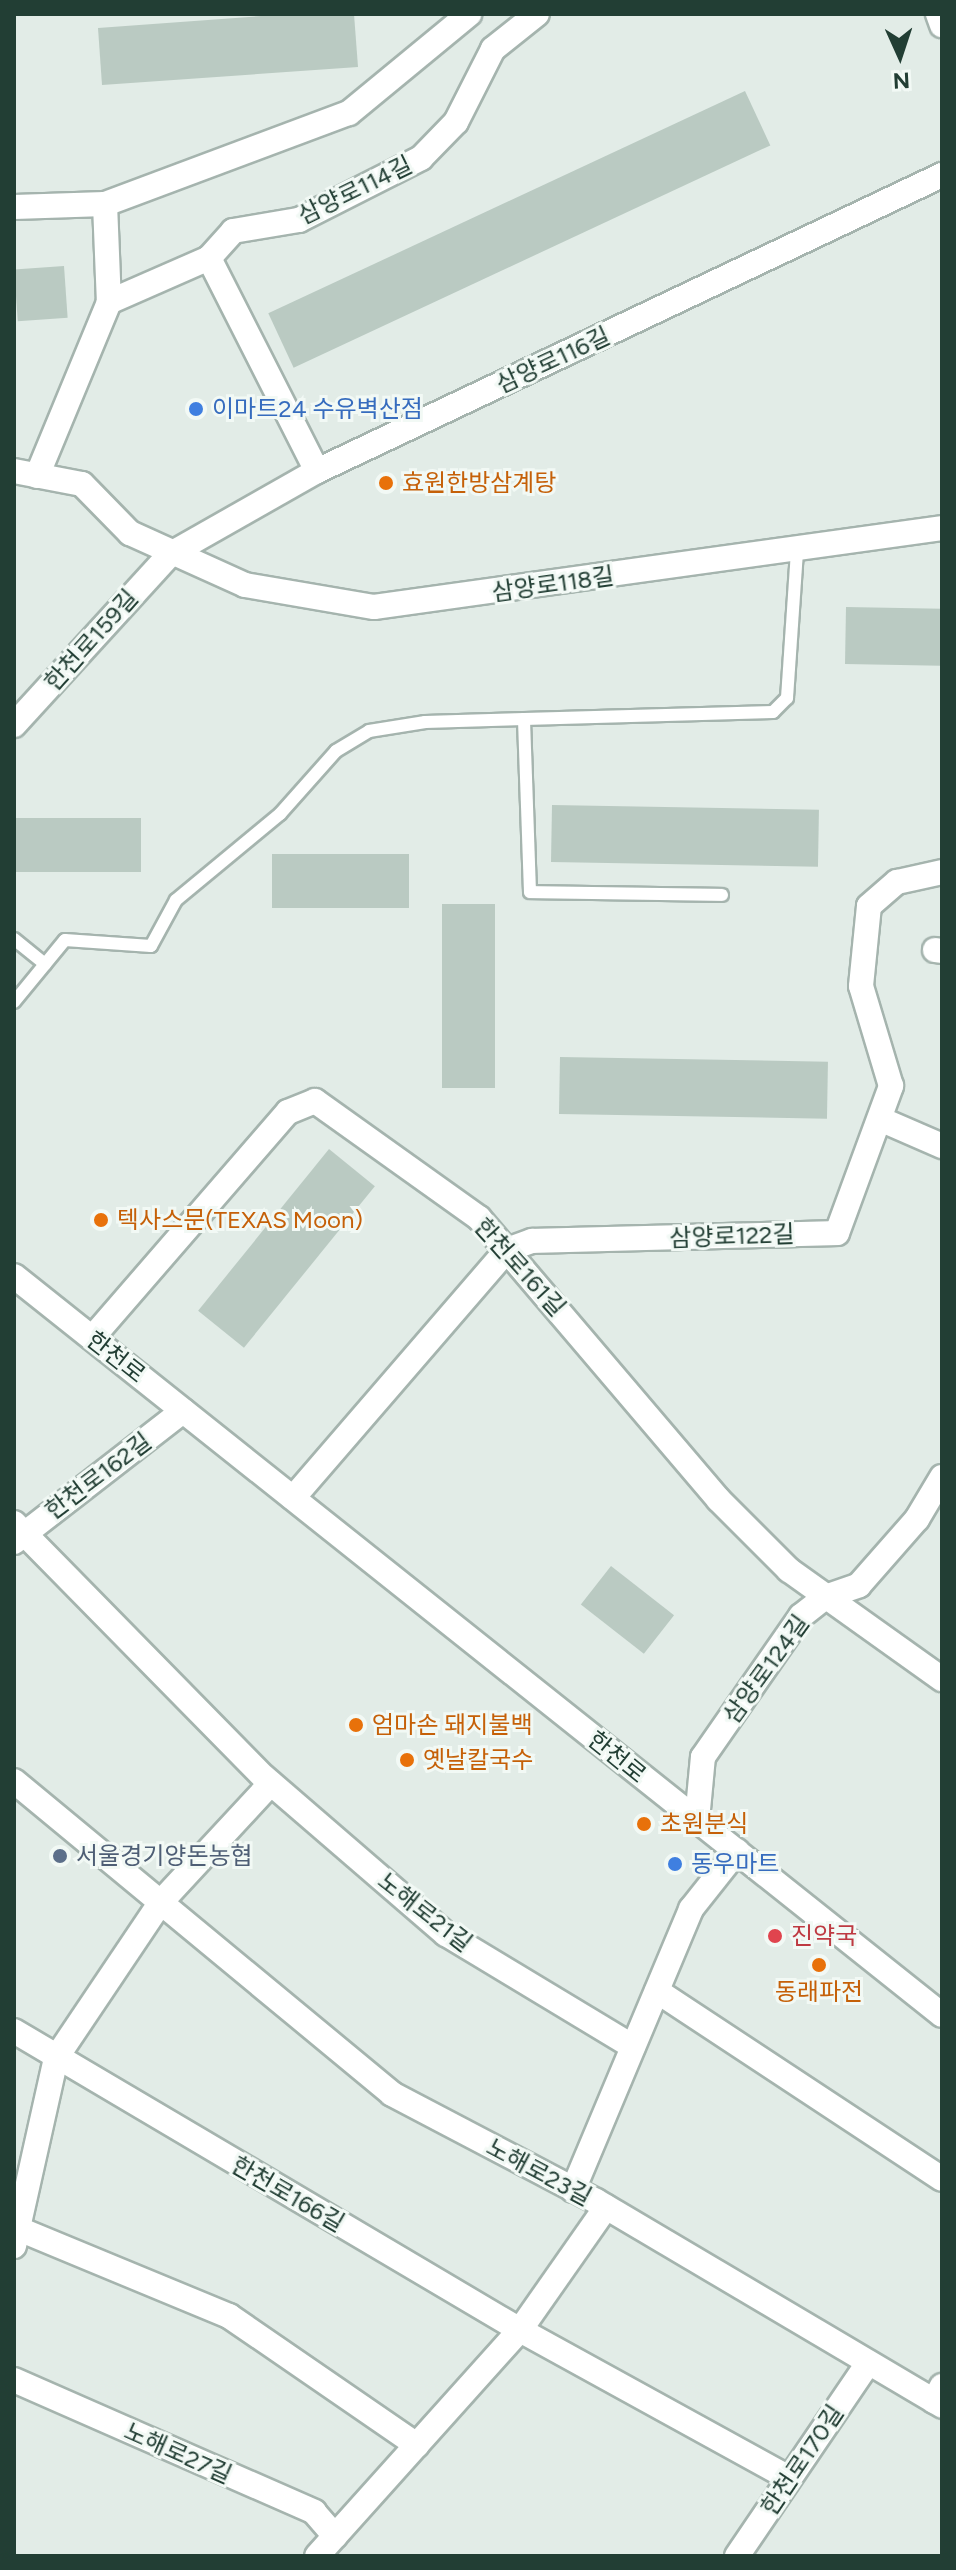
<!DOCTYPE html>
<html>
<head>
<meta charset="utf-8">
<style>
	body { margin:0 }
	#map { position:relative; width:956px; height:2570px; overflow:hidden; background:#e2ece7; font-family:Figtree,"Noto Sans KR",sans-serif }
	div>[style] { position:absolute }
	.building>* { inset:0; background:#bacac2; transform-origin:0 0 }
	.roads { filter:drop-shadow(2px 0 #a5b4ae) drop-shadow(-2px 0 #a5b4ae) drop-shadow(0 2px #a5b4ae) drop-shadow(0 -2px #a5b4ae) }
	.lane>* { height:12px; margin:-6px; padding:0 6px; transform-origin:6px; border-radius:6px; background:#fff }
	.street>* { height:24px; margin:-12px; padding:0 12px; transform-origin:12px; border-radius:12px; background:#fff }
	.secondary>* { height:24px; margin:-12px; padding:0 12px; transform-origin:12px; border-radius:12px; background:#fff }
	.dots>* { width:22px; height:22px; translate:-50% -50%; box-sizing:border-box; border:4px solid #f2f9f5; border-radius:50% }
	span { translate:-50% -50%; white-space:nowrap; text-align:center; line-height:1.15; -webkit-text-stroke:6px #f2f9f5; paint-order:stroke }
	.street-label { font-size:24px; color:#223e34 }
	.shop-label { font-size:24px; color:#366cbe }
	.left { translate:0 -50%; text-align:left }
	.food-label { font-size:24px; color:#c56008 }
	.service-label { font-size:24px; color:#4e5e75 }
	.health-label { font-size:24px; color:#be3a42 }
	.frame { position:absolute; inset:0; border:16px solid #223e34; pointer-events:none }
	.north { position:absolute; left:860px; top:16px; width:80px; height:80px; -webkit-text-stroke:6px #f2f9f5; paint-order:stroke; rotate:177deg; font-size:22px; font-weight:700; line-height:32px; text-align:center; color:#223e34 }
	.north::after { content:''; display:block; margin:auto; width:28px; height:36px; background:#223e34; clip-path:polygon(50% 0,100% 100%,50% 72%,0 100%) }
</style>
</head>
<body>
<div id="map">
	<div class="building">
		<i style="clip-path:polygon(289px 14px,354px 14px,358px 67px,102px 85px,98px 28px)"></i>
		<i style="left:745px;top:91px;width:60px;height:526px;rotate:65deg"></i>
		<i style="left:64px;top:266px;width:52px;height:50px;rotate:86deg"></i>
		<i style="left:846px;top:607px;width:96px;height:57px;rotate:1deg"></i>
		<i style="left:552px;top:805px;width:267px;height:57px;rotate:1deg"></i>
		<i style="left:14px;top:818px;width:127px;height:54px"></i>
		<i style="left:272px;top:854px;width:137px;height:54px"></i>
		<i style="left:442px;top:904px;width:53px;height:184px"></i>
		<i style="left:560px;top:1057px;width:268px;height:57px;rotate:1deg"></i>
		<i style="left:329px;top:1149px;width:59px;height:208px;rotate:39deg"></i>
		<i style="left:611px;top:1566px;width:80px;height:49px;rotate:38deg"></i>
	</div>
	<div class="roads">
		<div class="lane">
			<i style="left:722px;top:895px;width:192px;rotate:-179.1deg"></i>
			<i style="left:530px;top:892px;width:173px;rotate:-92deg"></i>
			<i style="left:524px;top:719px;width:249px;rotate:-1.6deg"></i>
			<i style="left:773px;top:712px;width:20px;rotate:-45deg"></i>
			<i style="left:787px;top:698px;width:147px;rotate:-86.1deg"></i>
			<i style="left:14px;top:939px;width:40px;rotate:39deg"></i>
			<i style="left:14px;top:1002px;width:80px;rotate:-50.6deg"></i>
			<i style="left:65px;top:940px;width:86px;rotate:4deg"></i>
			<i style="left:151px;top:946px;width:52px;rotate:-61.5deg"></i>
			<i style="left:176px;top:900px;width:135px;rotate:-39.6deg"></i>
			<i style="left:280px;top:814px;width:84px;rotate:-48.4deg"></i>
			<i style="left:336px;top:751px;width:39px;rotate:-31deg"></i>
			<i style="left:369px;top:731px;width:57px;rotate:-9.1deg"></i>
			<i style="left:425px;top:722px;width:99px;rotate:-1.7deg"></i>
		</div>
		<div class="street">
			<i style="left:938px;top:14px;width:12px;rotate:70deg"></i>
			<i style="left:105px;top:204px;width:98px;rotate:87.7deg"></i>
			<i style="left:14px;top:207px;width:91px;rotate:-1.9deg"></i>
			<i style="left:105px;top:204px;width:260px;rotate:-20.5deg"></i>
			<i style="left:349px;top:113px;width:156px;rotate:-39.5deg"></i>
			<i style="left:14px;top:471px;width:69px;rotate:10.8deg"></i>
			<i style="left:82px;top:484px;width:69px;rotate:45.6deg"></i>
			<i style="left:130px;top:533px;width:126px;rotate:24.3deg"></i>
			<i style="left:245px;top:585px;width:131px;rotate:9.7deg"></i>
			<i style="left:374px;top:607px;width:573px;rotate:-7.92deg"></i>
			<i style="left:317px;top:471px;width:239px;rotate:-116.9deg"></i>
			<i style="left:209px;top:258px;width:36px;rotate:-48deg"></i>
			<i style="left:233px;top:231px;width:67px;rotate:-9.5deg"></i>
			<i style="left:299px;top:220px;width:137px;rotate:-26.9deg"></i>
			<i style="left:421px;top:158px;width:50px;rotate:-45.8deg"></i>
			<i style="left:456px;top:122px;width:82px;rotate:-63.1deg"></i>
			<i style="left:493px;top:49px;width:56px;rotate:-38.5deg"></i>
			<i style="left:37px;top:476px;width:188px;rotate:-67.5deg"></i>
			<i style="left:109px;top:302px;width:109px;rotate:-23.7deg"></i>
			<i style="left:14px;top:725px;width:230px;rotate:-47.6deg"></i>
			<i style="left:169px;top:555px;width:170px;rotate:-29.6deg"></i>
			<i style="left:317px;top:471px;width:692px;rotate:-25.34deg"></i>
			<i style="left:935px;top:950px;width:7px;rotate:8deg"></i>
			<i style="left:880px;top:1119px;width:68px;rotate:23.5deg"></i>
			<i style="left:92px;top:1338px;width:299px;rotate:-49.1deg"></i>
			<i style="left:288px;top:1112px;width:29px;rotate:-22deg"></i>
			<i style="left:315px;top:1101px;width:201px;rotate:35.5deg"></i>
			<i style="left:479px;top:1218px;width:370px;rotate:49.6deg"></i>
			<i style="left:719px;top:1500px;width:99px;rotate:45deg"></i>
			<i style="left:789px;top:1570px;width:188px;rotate:35.5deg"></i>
			<i style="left:293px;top:1498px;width:328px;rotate:-49.2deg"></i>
			<i style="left:507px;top:1250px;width:27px;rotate:-20deg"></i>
			<i style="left:532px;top:1241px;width:305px;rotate:-1.5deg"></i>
			<i style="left:837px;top:1233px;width:157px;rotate:-69.8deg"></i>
			<i style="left:891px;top:1086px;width:104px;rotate:-106.7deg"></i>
			<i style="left:861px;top:986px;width:80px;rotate:-84.3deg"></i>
			<i style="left:869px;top:906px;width:37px;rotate:-41deg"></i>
			<i style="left:897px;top:882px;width:46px;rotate:-12.5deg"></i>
			<i style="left:14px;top:1523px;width:358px;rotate:45.5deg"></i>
			<i style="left:265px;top:1778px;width:239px;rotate:40.8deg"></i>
			<i style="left:446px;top:1934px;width:218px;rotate:31.1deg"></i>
			<i style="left:14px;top:1542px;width:214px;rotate:-37.8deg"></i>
			<i style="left:697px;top:1820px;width:63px;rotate:-84.6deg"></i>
			<i style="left:703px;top:1757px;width:172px;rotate:-55.2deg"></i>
			<i style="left:801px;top:1616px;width:31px;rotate:-38deg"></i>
			<i style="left:825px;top:1597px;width:36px;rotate:-19deg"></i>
			<i style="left:859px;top:1585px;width:88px;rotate:-48.7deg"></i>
			<i style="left:917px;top:1519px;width:49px;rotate:-59.2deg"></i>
			<i style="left:657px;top:1991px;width:341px;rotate:33.4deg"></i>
			<i style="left:14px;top:2031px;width:588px;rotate:30.58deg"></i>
			<i style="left:520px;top:2330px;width:307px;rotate:28.8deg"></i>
			<i style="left:573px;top:2190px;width:305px;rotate:-67.2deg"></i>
			<i style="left:691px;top:1909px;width:74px;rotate:-51.6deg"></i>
			<i style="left:14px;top:2227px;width:233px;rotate:22.5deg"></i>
			<i style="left:229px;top:2316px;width:228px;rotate:34.5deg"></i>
			<i style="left:14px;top:2246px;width:193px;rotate:-77.4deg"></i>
			<i style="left:56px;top:2058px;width:187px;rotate:-56.1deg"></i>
			<i style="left:160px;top:1903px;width:163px;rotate:-47.2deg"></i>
			<i style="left:14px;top:2380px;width:328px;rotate:23.7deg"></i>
			<i style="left:314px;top:2512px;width:32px;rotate:49deg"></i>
			<i style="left:934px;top:2401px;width:17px;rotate:-62deg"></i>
			<i style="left:317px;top:2556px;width:304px;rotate:-48.1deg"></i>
			<i style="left:520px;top:2330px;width:150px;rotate:-55deg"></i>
			<i style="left:737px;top:2556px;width:233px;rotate:-55.8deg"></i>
		</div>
		<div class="secondary">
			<i style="left:14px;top:1276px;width:1186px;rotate:38.53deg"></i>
			<i style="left:14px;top:1781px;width:491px;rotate:39.6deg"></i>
			<i style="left:392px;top:2094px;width:230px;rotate:27.7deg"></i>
			<i style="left:596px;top:2201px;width:402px;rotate:30.6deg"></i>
		</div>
	</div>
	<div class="dots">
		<i style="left:196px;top:409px;background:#3f7fe0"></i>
		<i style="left:386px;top:483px;background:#e8710a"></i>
		<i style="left:101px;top:1220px;background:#e8710a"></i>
		<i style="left:356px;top:1725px;background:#e8710a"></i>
		<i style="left:407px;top:1760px;background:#e8710a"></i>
		<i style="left:644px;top:1824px;background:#e8710a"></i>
		<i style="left:60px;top:1856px;background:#5c6f8a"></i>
		<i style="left:675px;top:1864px;background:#3f7fe0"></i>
		<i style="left:775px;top:1936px;background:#e0444e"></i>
		<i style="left:819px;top:1965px;background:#e8710a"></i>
	</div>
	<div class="street-label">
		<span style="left:355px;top:190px;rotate:-26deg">삼양로114길</span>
		<span style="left:553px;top:360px;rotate:-25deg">삼양로116길</span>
		<span style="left:553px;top:584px;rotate:-8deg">삼양로118길</span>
		<span style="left:91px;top:640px;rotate:-48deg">한천로159길</span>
		<span style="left:732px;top:1236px;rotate:-2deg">삼양로122길</span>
		<span style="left:520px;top:1267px;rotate:48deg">한천로161길</span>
		<span style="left:116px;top:1357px;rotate:38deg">한천로</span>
		<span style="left:98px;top:1476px;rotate:-37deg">한천로162길</span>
		<span style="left:766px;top:1669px;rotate:-54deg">삼양로124길</span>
		<span style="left:617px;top:1757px;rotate:39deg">한천로</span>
		<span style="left:425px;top:1912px;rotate:38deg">노해로21길</span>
		<span style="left:539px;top:2172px;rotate:28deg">노해로23길</span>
		<span style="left:288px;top:2194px;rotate:30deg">한천로166길</span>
		<span style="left:178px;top:2453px;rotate:24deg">노해로27길</span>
		<span style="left:802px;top:2460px;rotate:-56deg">한천로170길</span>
	</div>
	<div class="shop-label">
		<span class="left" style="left:212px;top:409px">이마트24 수유벽산점</span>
		<span class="left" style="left:691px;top:1864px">동우마트</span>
	</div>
	<div class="food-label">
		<span class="left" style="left:402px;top:483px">효원한방삼계탕</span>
		<span class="left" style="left:117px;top:1220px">텍사스문(TEXAS Moon)</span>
		<span class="left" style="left:372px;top:1725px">엄마손 돼지불백</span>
		<span class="left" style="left:423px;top:1760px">옛날칼국수</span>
		<span class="left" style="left:660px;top:1824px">초원분식</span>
		<span style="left:819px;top:1992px">동래파전</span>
	</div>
	<div class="service-label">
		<span class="left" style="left:76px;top:1856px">서울경기양돈농협</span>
	</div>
	<div class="health-label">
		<span class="left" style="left:791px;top:1936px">진약국</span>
	</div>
	<div class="frame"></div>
	<div class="north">N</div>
</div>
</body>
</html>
